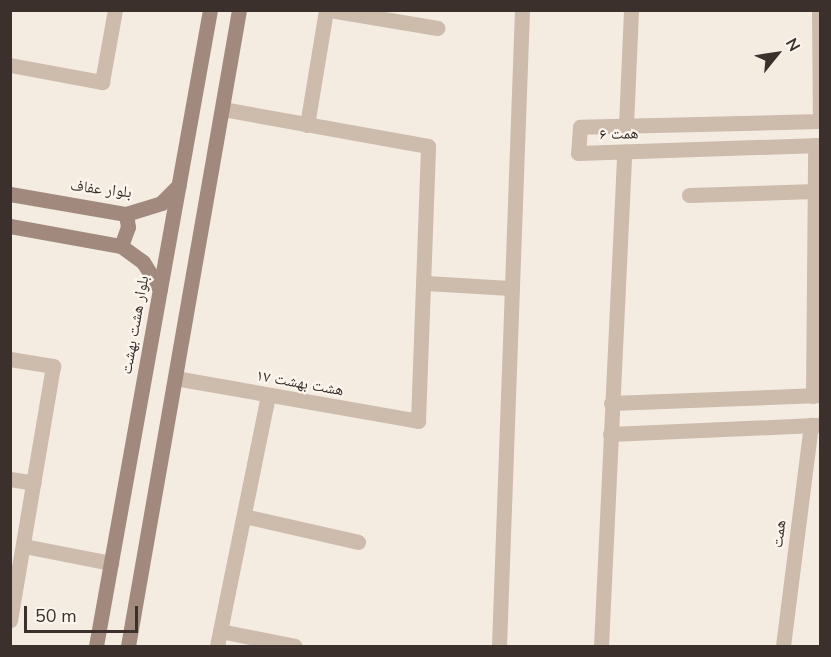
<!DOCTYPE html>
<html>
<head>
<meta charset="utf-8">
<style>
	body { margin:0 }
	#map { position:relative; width:831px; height:657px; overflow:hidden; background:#f4ebe1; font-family:"Nunito Sans","Noto Naskh Arabic",sans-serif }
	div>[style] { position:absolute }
	.street>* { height:15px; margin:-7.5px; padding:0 7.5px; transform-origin:7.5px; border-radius:7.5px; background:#cdbbac }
	.secondary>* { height:15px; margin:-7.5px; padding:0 7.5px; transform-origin:7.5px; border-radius:7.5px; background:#a18a7d }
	span { translate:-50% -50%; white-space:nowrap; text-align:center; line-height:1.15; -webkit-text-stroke:4.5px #fbf5ee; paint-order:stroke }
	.street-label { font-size:16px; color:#3b302b }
	.frame { position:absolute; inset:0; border:12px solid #3b302b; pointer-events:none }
	.north { position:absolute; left:747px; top:24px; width:60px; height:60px; -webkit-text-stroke:4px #fbf5ee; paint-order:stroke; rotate:60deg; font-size:16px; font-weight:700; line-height:24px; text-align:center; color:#3b302b }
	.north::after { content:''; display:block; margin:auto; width:21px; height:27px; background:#3b302b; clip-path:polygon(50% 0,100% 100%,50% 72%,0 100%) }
	.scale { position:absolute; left:24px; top:606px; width:114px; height:27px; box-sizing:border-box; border:3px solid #3b302b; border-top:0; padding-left:8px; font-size:18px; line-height:21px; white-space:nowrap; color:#3b302b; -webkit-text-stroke:4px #fbf5ee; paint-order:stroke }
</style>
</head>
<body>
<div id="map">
	<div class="street">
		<i style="left:330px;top:10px;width:109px;rotate:9.5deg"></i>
		<i style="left:819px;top:10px;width:111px;rotate:89.5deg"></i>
		<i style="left:10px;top:65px;width:94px;rotate:10.5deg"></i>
		<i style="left:102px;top:82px;width:73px;rotate:-79.8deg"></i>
		<i style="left:820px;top:121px;width:240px;rotate:178.6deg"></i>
		<i style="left:580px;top:127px;width:26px;rotate:94deg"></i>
		<i style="left:578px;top:153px;width:242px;rotate:-1.9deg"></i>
		<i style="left:307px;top:125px;width:117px;rotate:-80.6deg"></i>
		<i style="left:626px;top:125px;width:115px;rotate:-87.5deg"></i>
		<i style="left:689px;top:195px;width:126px;rotate:-1.8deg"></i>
		<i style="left:426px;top:283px;width:85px;rotate:3.4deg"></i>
		<i style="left:10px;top:359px;width:44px;rotate:9.2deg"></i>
		<i style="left:53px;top:366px;width:258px;rotate:99.6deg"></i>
		<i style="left:175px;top:378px;width:247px;rotate:10deg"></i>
		<i style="left:418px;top:421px;width:275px;rotate:-87.9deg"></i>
		<i style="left:428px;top:146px;width:209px;rotate:-169.8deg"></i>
		<i style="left:813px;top:396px;width:251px;rotate:-89.5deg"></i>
		<i style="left:611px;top:403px;width:209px;rotate:-2.2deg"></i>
		<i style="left:610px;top:434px;width:210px;rotate:-2.5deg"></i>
		<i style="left:10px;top:479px;width:24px;rotate:9deg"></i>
		<i style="left:244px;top:516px;width:117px;rotate:12.8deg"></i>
		<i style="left:24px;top:546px;width:89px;rotate:11.1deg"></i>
		<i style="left:220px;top:631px;width:76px;rotate:11.3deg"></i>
		<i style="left:217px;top:646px;width:256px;rotate:-78.5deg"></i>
		<i style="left:499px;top:646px;width:636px;rotate:-87.93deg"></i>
		<i style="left:601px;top:646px;width:495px;rotate:-87.3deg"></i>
		<i style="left:783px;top:646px;width:223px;rotate:-82.8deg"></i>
	</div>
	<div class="secondary">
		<i style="left:10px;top:194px;width:118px;rotate:9.8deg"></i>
		<i style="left:126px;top:214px;width:37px;rotate:-17deg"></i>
		<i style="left:161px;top:203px;width:25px;rotate:-45deg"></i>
		<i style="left:10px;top:226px;width:113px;rotate:10.2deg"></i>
		<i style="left:121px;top:246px;width:27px;rotate:36deg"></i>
		<i style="left:143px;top:262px;width:32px;rotate:58deg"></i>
		<i style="left:121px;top:246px;width:20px;rotate:-70deg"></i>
		<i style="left:128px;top:227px;width:13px;rotate:-99deg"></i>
		<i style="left:96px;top:646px;width:646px;rotate:-79.84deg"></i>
		<i style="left:128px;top:646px;width:646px;rotate:-80.1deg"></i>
	</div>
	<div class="street-label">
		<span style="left:619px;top:134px;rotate:-2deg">همت ۶</span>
		<span style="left:101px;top:189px;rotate:7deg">بلوار عفاف</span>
		<span style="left:135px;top:325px;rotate:-80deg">بلوار هشت بهشت</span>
		<span style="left:300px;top:383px;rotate:10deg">هشت بهشت ۱۷</span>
		<span style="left:779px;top:534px;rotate:-83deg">همت</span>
	</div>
	<div class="frame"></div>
	<div class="north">N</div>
	<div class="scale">50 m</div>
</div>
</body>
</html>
